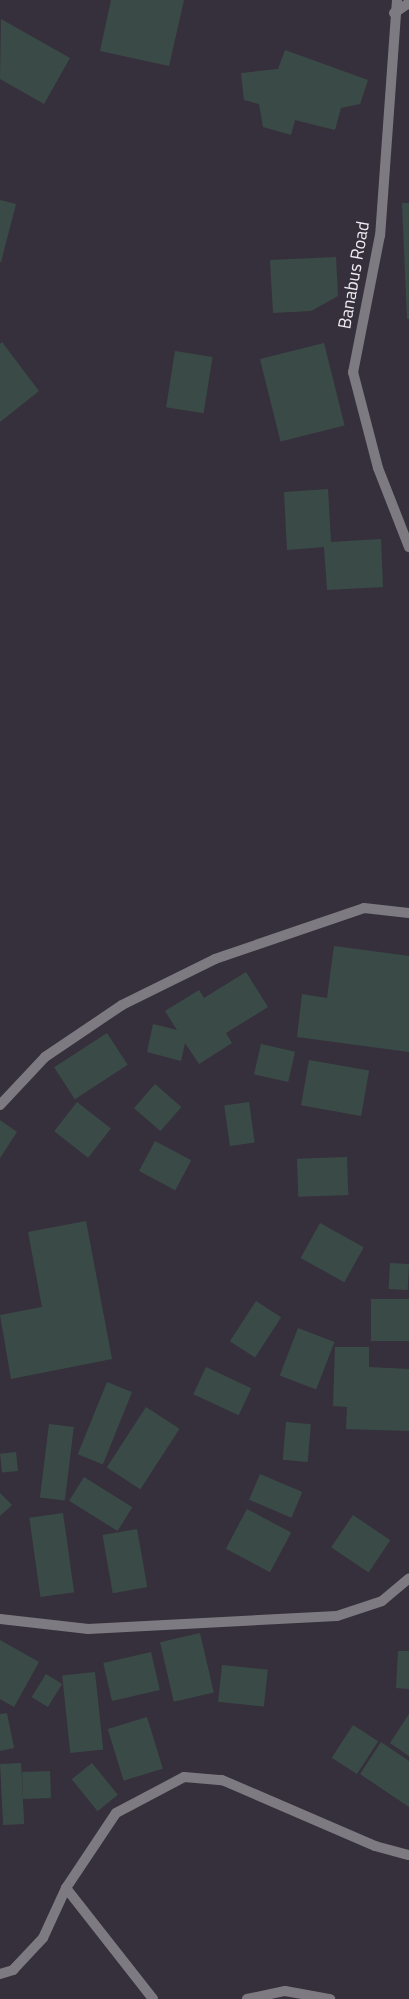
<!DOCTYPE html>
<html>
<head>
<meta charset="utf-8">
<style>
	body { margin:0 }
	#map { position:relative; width:409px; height:1999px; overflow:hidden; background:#36303c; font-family:"Titillium Web",sans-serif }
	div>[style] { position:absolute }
	.building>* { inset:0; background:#3a4b47; transform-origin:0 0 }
	.lane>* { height:10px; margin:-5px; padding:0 5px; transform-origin:5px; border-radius:5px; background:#7d7b81 }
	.street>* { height:10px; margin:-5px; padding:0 5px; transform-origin:5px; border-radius:5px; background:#7d7b81 }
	span { translate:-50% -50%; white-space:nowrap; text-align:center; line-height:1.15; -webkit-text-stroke:4px #36303c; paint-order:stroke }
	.street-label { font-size:18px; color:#eeebf2 }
</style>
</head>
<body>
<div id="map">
	<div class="building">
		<i style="clip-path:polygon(111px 0,184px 0,169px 66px,100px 51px)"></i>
		<i style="clip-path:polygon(1px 19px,70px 58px,44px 104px,0 79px)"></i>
		<i style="clip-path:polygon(285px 50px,368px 80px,360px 104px,341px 108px,335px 130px,295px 120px,291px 135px,263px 127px,259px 104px,244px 100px,241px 73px,278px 69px)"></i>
		<i style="clip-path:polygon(0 200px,16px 204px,1px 262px,0 262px)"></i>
		<i style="clip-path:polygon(402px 203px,409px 203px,409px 319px,407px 319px)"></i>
		<i style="clip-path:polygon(336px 257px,338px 296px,311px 311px,273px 313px,270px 260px)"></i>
		<i style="clip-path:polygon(2px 342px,39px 391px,0 422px,0 344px)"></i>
		<i style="left:324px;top:343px;width:85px;height:66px;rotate:76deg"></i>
		<i style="left:175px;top:351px;width:38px;height:57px;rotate:9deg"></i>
		<i style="clip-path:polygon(328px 489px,331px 542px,381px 539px,383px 587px,327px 590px,324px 547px,287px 550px,284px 492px)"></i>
		<i style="clip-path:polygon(334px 946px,409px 956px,409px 1052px,297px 1037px,302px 994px,327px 998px)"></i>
		<i style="clip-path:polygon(246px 972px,268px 1007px,226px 1033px,232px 1043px,199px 1064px,185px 1043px,181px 1061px,147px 1052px,153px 1024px,177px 1030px,165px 1011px,199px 990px,204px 998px)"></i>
		<i style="left:107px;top:1033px;width:38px;height:63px;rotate:57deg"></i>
		<i style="left:261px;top:1044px;width:35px;height:31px;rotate:13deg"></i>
		<i style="left:309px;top:1060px;width:61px;height:46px;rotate:10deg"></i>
		<i style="left:155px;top:1084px;width:35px;height:32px;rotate:41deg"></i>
		<i style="left:77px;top:1102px;width:43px;height:37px;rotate:38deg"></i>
		<i style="left:249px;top:1102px;width:41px;height:25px;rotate:82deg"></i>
		<i style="clip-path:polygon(0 1120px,17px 1132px,0 1158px)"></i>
		<i style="left:155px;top:1141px;width:41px;height:34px;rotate:28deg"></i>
		<i style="left:347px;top:1157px;width:38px;height:50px;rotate:88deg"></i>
		<i style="clip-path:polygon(86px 1221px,112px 1359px,11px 1379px,0 1315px,42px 1307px,28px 1232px)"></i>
		<i style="left:320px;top:1223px;width:50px;height:40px;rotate:29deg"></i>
		<i style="left:390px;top:1263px;width:19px;height:26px;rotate:3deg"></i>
		<i style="left:371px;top:1299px;width:38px;height:42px"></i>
		<i style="left:256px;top:1301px;width:30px;height:48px;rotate:33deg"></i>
		<i style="left:298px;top:1328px;width:39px;height:51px;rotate:21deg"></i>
		<i style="clip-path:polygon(335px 1347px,369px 1347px,369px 1367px,409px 1369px,409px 1431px,346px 1429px,347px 1407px,333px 1406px)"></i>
		<i style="left:206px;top:1367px;width:50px;height:30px;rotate:25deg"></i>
		<i style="left:107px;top:1382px;width:27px;height:78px;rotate:22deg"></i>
		<i style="left:146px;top:1407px;width:40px;height:72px;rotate:33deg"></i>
		<i style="left:286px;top:1422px;width:25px;height:38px;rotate:5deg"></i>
		<i style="left:49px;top:1424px;width:25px;height:74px;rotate:7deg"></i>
		<i style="left:16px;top:1452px;width:19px;height:16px;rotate:84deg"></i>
		<i style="left:260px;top:1474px;width:46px;height:28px;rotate:23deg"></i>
		<i style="left:84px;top:1477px;width:57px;height:28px;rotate:32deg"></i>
		<i style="clip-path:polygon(0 1493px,12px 1505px,0 1516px)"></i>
		<i style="left:247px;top:1509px;width:50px;height:45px;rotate:28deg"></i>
		<i style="left:63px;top:1513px;width:80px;height:34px;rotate:82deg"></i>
		<i style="left:353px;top:1515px;width:45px;height:39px;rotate:34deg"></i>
		<i style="left:137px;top:1529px;width:59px;height:35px;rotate:80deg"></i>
		<i style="left:200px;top:1633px;width:61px;height:41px;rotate:77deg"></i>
		<i style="clip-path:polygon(0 1640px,39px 1662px,14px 1707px,0 1699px)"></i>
		<i style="clip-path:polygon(398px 1651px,409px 1651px,409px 1689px,396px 1688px)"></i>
		<i style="left:151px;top:1652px;width:39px;height:49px;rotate:77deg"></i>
		<i style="left:222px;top:1665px;width:46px;height:37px;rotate:6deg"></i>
		<i style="left:95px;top:1672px;width:78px;height:33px;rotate:84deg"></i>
		<i style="left:46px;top:1674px;width:19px;height:27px;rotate:32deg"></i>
		<i style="clip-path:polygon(7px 1713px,14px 1748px,0 1751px,0 1714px)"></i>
		<i style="clip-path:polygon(409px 1714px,409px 1756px,390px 1743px)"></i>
		<i style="left:147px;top:1717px;width:54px;height:41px;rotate:73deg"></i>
		<i style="left:353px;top:1725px;width:30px;height:39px;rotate:33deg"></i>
		<i style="clip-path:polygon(381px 1742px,409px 1761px,409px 1807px,360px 1774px)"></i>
		<i style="left:21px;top:1763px;width:61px;height:21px;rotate:87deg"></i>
		<i style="left:92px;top:1763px;width:41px;height:26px;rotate:51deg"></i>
		<i style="left:50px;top:1771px;width:27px;height:28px;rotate:88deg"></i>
	</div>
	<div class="lane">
		<i style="left:394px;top:13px;width:18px;rotate:-34deg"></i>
	</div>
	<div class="street">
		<i style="left:397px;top:0;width:236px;rotate:94.1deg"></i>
		<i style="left:380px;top:235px;width:140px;rotate:101.1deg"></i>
		<i style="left:353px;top:372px;width:99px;rotate:75.4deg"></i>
		<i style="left:378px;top:468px;width:85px;rotate:68.6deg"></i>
		<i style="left:0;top:1105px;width:66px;rotate:-46.8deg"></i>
		<i style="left:45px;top:1057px;width:93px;rotate:-34deg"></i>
		<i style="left:122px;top:1005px;width:104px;rotate:-26.3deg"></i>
		<i style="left:215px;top:959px;width:157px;rotate:-18.9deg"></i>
		<i style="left:364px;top:908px;width:45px;rotate:6.3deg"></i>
		<i style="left:0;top:1619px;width:89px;rotate:6.5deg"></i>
		<i style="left:88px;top:1629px;width:249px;rotate:-3deg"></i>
		<i style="left:337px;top:1616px;width:47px;rotate:-18.4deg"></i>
		<i style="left:382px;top:1601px;width:35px;rotate:-40deg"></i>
		<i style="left:66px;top:1888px;width:141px;rotate:51.9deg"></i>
		<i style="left:0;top:1974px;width:14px;rotate:-17deg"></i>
		<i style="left:13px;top:1970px;width:44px;rotate:-46.8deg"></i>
		<i style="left:43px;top:1938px;width:55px;rotate:-65.3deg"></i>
		<i style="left:66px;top:1888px;width:90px;rotate:-56.3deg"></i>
		<i style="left:116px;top:1813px;width:77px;rotate:-27.9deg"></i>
		<i style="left:184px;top:1777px;width:38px;rotate:5deg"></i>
		<i style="left:222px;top:1780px;width:167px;rotate:23.3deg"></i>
		<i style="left:375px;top:1846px;width:35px;rotate:15deg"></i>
		<i style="left:247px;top:1999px;width:39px;rotate:-12deg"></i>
		<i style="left:285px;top:1991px;width:46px;rotate:10.1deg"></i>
	</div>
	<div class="street-label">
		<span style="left:354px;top:275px;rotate:-80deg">Banabus Road</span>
	</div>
</div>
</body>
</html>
